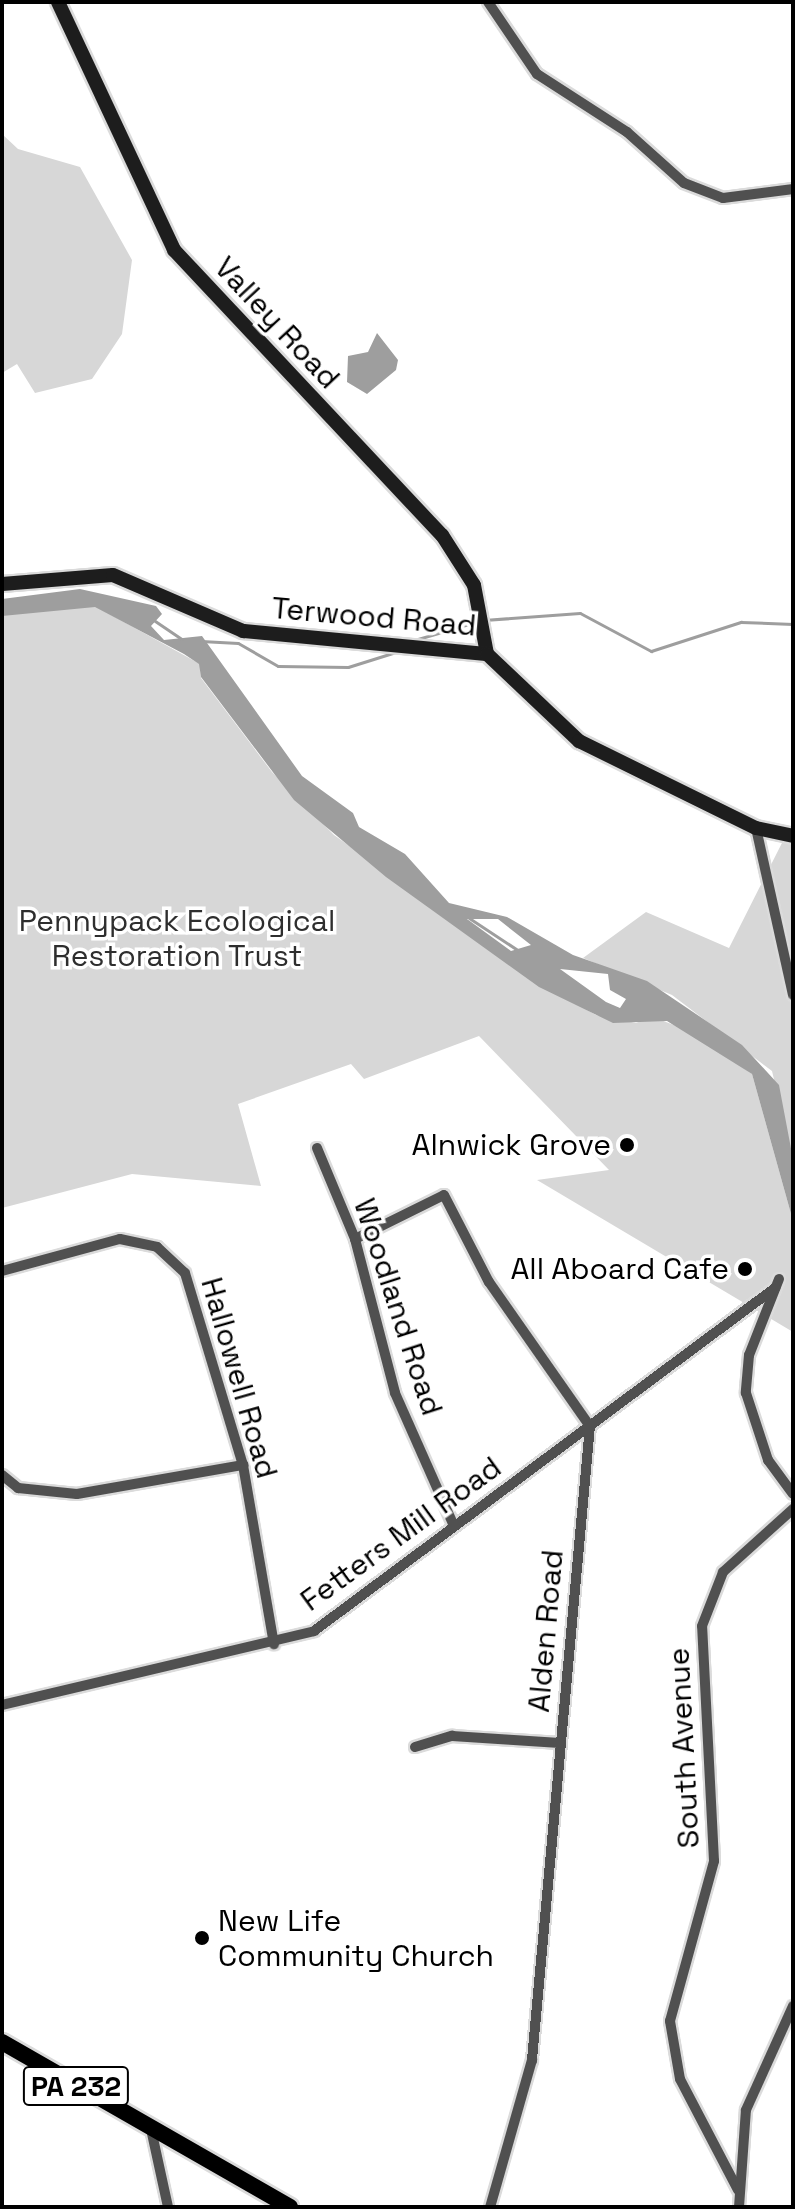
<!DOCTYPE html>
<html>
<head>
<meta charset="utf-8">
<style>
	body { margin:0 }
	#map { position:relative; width:795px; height:2209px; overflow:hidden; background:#fff; font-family:"Space Grotesk",sans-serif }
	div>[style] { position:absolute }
	.green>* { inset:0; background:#d7d7d7 }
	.water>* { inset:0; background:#9e9e9e }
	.stream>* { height:3px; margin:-1.5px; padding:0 1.5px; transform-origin:1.5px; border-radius:1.5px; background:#9e9e9e }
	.roads { filter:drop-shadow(2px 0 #dbdbdb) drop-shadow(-2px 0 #dbdbdb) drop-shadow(0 2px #dbdbdb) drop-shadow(0 -2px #dbdbdb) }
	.street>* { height:10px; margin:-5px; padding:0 5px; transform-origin:5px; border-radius:5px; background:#505050 }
	.secondary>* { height:14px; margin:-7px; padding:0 7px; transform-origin:7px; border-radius:7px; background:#1d1d1d }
	.primary>* { height:16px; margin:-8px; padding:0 8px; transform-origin:8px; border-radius:8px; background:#000 }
	.dots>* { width:22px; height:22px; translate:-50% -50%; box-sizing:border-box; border:4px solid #fff; border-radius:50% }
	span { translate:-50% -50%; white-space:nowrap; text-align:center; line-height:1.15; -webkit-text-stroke:7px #fff; paint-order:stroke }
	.shield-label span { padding:2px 6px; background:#fff; border:2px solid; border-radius:6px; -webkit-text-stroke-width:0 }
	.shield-label { font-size:28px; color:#000; font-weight:700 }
	.street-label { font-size:30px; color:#000 }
	.park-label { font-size:30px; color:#2e2e2e }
	.poi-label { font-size:30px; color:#000 }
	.right { translate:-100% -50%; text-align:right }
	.left { translate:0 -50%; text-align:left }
	.frame { position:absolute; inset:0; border:4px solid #000; pointer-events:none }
</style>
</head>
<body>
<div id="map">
	<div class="green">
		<i style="clip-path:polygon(2px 134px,18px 149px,80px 167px,132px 260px,122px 334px,92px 379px,35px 393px,17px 364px,2px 373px)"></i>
		<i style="clip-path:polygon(95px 606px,200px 664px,201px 678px,272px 772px,334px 835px,550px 989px,596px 1015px,636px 1023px,653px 1017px,692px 1032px,752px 1074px,793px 1221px,793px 1332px,537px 1180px,609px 1170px,479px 1036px,364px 1079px,351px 1064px,238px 1104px,261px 1186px,132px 1174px,2px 1208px,2px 610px)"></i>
		<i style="clip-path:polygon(786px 835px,793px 836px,793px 1159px,772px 1071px,672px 995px,583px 958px,646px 912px,729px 948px)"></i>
	</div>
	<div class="water">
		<i style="clip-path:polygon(377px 333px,398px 360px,396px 370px,367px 394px,347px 382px,348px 356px,368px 352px)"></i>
		<i style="clip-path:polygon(evenodd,80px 589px,156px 606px,162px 614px,151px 626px,164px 640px,202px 636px,302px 776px,353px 813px,359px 827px,405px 854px,449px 903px,507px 917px,573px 955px,647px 981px,742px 1045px,779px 1085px,793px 1159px,793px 1221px,752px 1074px,667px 1021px,613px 1023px,539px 987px,386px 877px,294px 800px,201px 677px,199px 664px,184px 654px,95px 607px,2px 616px,2px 599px,80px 589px,467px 919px,498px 919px,531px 945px,511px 951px,467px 919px,80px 589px,560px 969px,608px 974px,610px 990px,626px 999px,620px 1008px,606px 1002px,560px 969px)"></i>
	</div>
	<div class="stream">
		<i style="left:484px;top:620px;width:96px;rotate:-4.2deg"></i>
		<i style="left:580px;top:613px;width:81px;rotate:28.2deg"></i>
		<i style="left:651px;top:651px;width:95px;rotate:-17.9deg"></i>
		<i style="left:741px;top:622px;width:52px;rotate:2.2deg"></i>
		<i style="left:155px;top:621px;width:32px;rotate:34deg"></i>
		<i style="left:201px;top:641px;width:37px;rotate:3deg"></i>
		<i style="left:238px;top:643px;width:46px;rotate:29.9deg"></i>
		<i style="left:278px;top:666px;width:70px;rotate:0.8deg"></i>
		<i style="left:348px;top:667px;width:50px;rotate:-17.4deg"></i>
		<i style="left:411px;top:641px;width:68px;rotate:-16.3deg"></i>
		<i style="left:469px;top:918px;width:60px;rotate:33.4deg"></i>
	</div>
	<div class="roads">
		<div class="street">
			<i style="left:488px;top:2px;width:87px;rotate:55.8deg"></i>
			<i style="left:537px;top:74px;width:107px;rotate:32.8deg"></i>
			<i style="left:627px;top:132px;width:76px;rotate:41.8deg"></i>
			<i style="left:684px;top:183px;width:42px;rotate:21deg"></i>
			<i style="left:723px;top:198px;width:71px;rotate:-7.3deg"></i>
			<i style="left:756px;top:828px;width:171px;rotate:77.5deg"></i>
			<i style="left:317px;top:1148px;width:99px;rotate:67.3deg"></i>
			<i style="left:355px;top:1239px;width:159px;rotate:75.4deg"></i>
			<i style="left:395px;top:1393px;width:143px;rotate:66.1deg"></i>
			<i style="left:355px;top:1239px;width:99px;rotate:-26.3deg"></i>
			<i style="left:444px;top:1195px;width:98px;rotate:62.7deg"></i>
			<i style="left:489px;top:1282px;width:176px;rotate:55deg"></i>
			<i style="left:590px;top:1426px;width:637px;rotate:95.23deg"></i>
			<i style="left:532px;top:2060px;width:153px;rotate:105.9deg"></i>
			<i style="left:2px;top:1271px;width:122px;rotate:-15.2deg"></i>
			<i style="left:120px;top:1239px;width:38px;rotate:12deg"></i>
			<i style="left:157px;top:1247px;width:38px;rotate:43deg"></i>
			<i style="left:185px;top:1273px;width:201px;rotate:73.2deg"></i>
			<i style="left:243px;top:1465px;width:182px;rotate:80.2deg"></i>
			<i style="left:779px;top:1279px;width:82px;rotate:111.5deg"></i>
			<i style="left:749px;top:1355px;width:38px;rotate:95deg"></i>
			<i style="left:746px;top:1393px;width:71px;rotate:71.8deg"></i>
			<i style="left:768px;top:1460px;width:42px;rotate:53.7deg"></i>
			<i style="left:2px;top:1475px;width:21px;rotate:39deg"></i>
			<i style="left:18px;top:1488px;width:59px;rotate:5.8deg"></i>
			<i style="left:77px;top:1494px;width:169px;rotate:-9.9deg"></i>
			<i style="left:2px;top:1705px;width:321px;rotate:-13.3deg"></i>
			<i style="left:314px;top:1631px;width:575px;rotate:-36.65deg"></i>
			<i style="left:415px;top:1747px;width:39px;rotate:-17deg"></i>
			<i style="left:452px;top:1736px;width:108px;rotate:3.7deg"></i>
			<i style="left:151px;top:2129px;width:80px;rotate:77.7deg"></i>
			<i style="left:738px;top:2190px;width:125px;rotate:-117.6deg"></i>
			<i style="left:680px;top:2079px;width:59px;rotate:-99.8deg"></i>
			<i style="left:670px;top:2021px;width:166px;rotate:-74.6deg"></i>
			<i style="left:714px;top:1861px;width:235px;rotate:-92.9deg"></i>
			<i style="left:702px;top:1626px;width:58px;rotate:-68.7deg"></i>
			<i style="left:723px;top:1572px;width:94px;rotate:-42deg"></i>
			<i style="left:739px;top:2207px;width:97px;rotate:-85.9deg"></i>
			<i style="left:746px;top:2110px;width:114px;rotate:-65.7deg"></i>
		</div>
		<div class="secondary">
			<i style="left:58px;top:2px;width:274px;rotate:64.9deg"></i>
			<i style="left:174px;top:250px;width:391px;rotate:46.8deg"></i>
			<i style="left:442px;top:535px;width:59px;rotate:57.4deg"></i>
			<i style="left:474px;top:585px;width:70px;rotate:79.3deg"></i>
			<i style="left:2px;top:584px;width:111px;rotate:-4.6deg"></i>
			<i style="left:113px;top:575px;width:142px;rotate:23.3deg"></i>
			<i style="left:243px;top:631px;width:245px;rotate:5.4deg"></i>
			<i style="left:487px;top:654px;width:127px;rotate:43.4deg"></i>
			<i style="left:579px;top:741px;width:197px;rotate:26.2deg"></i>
			<i style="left:756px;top:828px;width:38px;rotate:12deg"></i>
		</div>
		<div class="primary">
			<i style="left:2px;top:2042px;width:332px;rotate:29.8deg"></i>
		</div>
	</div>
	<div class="dots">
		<i style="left:627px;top:1145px;background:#000"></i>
		<i style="left:745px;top:1269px;background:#000"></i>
		<i style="left:202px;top:1938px;background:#000"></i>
	</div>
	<div class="shield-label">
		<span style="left:76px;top:2086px">PA 232</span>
	</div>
	<div class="street-label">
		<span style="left:277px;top:323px;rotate:47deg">Valley Road</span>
		<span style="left:374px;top:617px;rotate:5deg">Terwood Road</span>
		<span style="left:398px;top:1307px;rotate:72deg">Woodland Road</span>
		<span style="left:239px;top:1378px;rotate:74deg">Hallowell Road</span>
		<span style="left:401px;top:1534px;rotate:-36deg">Fetters Mill Road</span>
		<span style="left:546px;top:1631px;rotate:-85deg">Alden Road</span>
		<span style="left:684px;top:1748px;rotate:-93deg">South Avenue</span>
	</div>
	<div class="park-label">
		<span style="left:177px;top:938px">Pennypack Ecological<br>Restoration Trust</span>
	</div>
	<div class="poi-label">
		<span class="right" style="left:611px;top:1145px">Alnwick Grove</span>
		<span class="right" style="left:729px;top:1269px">All Aboard Cafe</span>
		<span class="left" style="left:218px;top:1938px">New Life<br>Community Church</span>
	</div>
	<div class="frame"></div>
</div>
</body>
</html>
